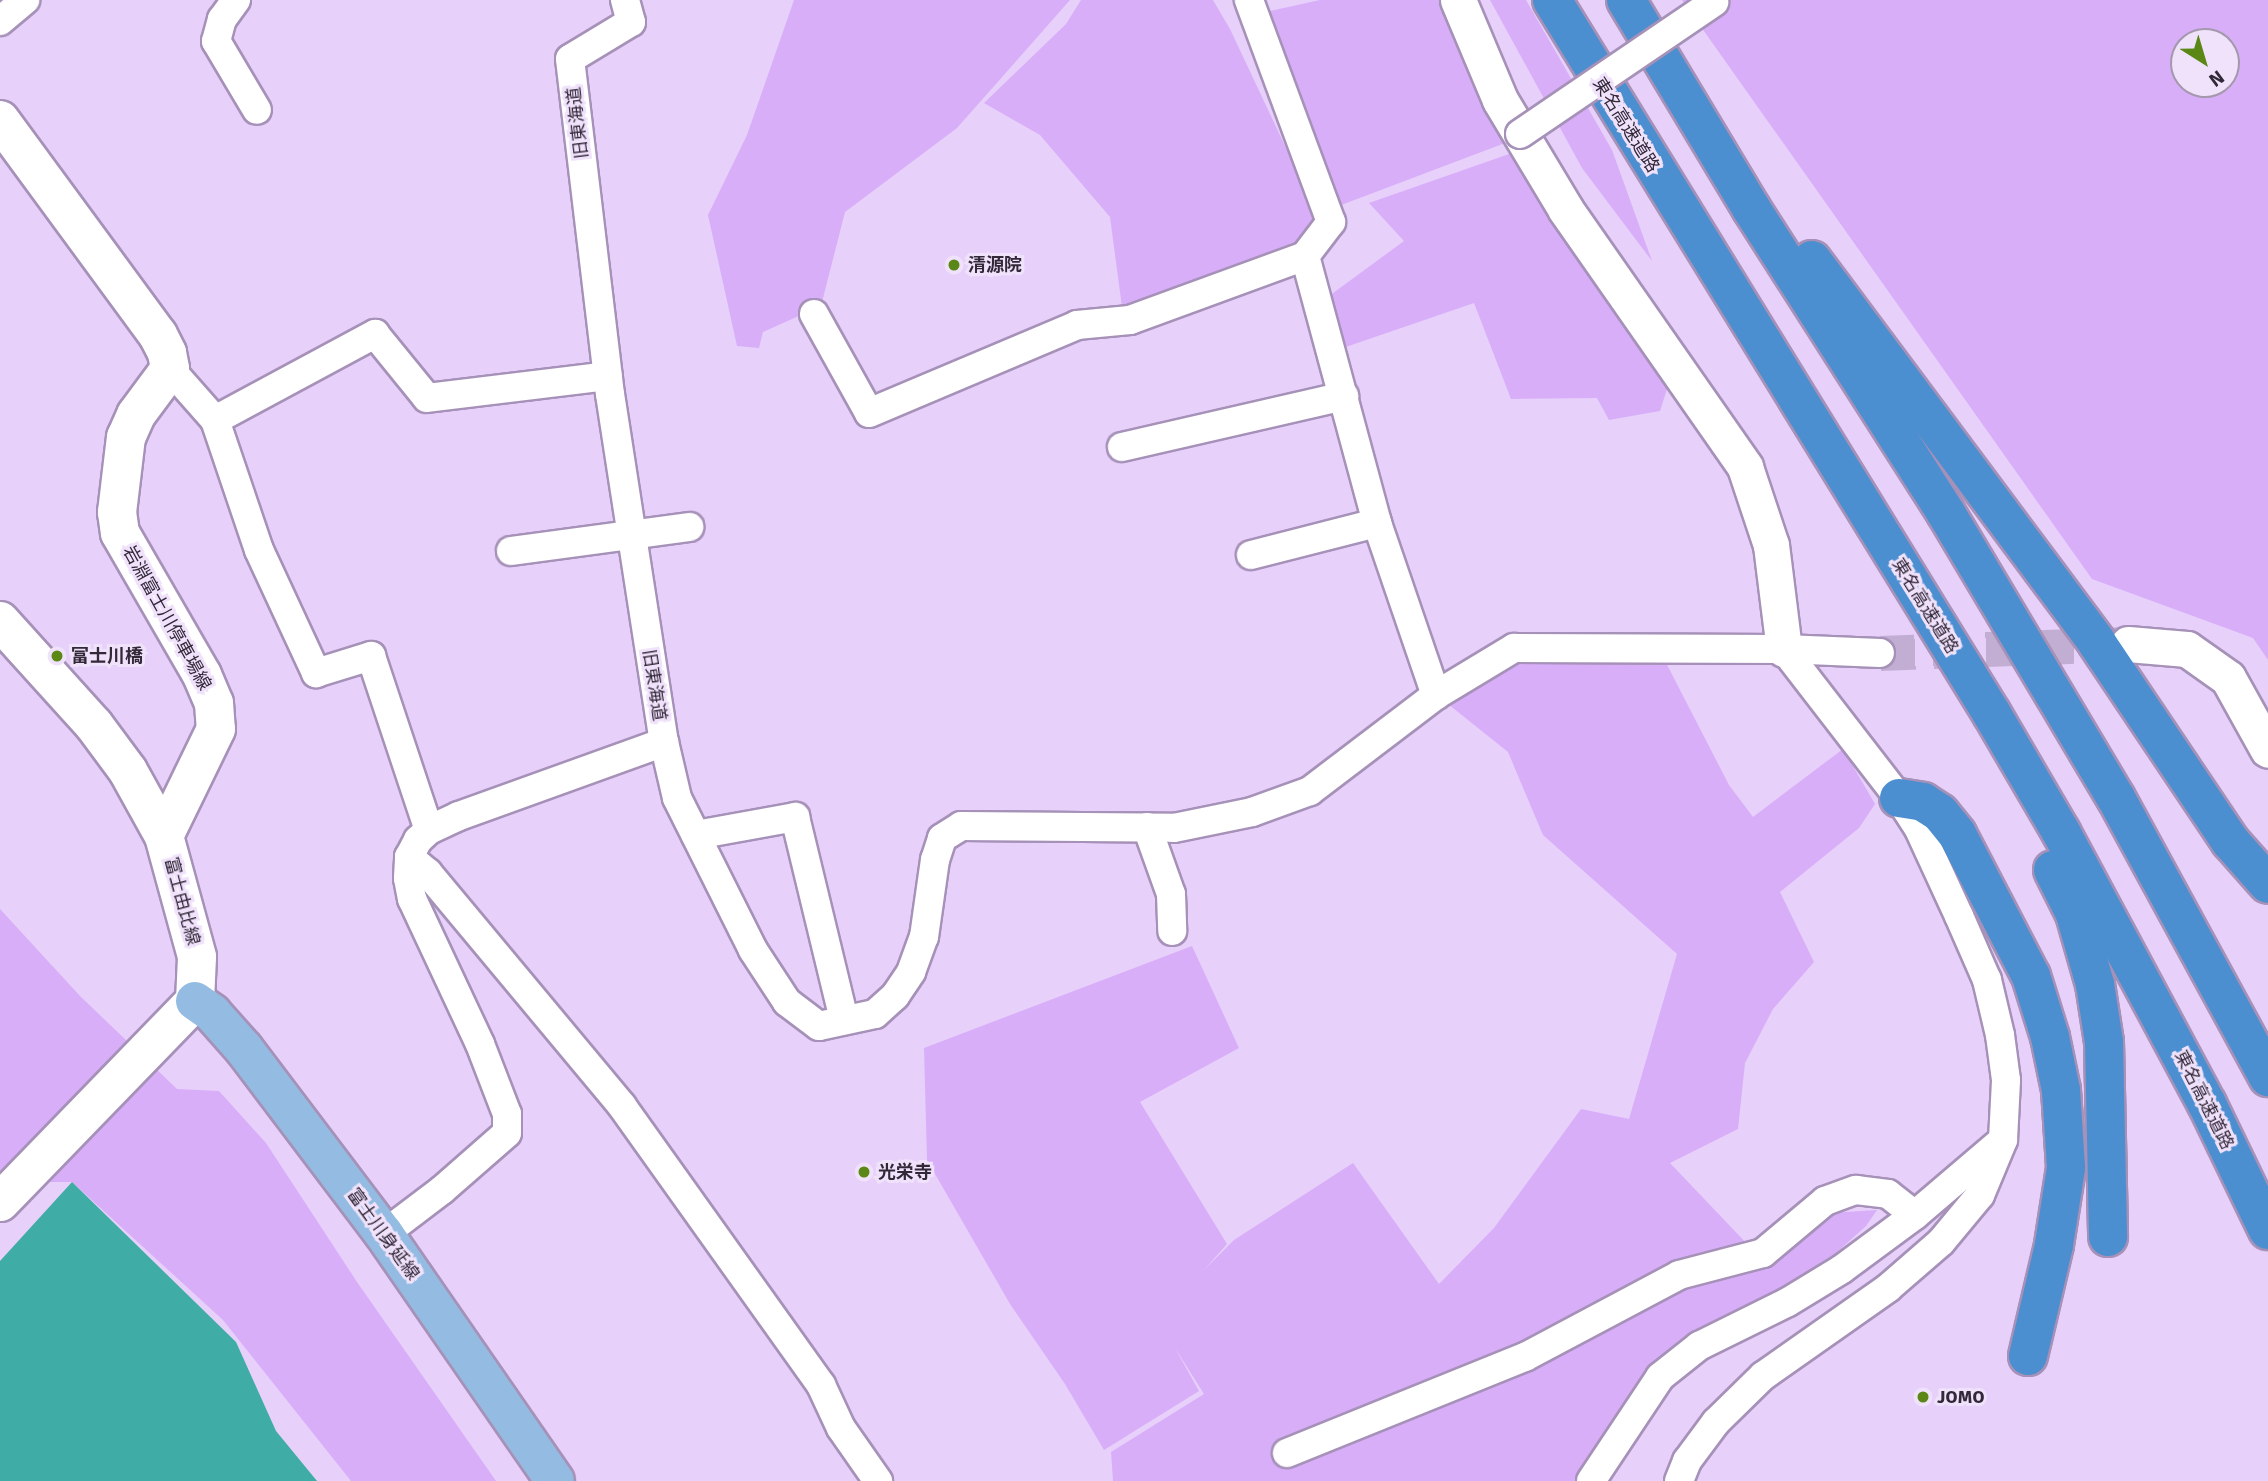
<!DOCTYPE html>
<html>
<head>
<meta charset="utf-8">
<style>
	body { margin:0 }
	#map { position:relative; width:2268px; height:1481px; overflow:hidden; background:#e7d0fa; font-family:Signika,"Noto Sans JP",sans-serif }
	div>[style] { position:absolute }
	.green>* { inset:0; background:#d8aef9 }
	.water>* { inset:0; background:#40aca6 }
	.tertiary-tunnel>* { height:35px; margin-top:-17.5px; transform-origin:0; background:repeating-linear-gradient(90deg,#c3aed3 0 35px,transparent 0 53px) }
	.roads { filter:drop-shadow(2px 0 #a691b8) drop-shadow(-2px 0 #a691b8) drop-shadow(0 2px #a691b8) drop-shadow(0 -2px #a691b8) }
	.minor>* { height:28px; margin:-14px; padding:0 14px; transform-origin:14px; border-radius:14px; background:#fff }
	.tertiary>* { height:35px; margin:-17.5px; padding:0 17.5px; transform-origin:17.5px; border-radius:17.5px; background:#fff }
	.secondary>* { height:38px; margin:-19px; padding:0 19px; transform-origin:19px; border-radius:19px; background:#fff }
	.primary>* { height:38px; margin:-19px; padding:0 19px; transform-origin:19px; border-radius:19px; background:#94bce3 }
	.motorway>* { height:38px; margin:-19px; padding:0 19px; transform-origin:19px; border-radius:19px; background:#4c8fd1 }
	.bridges { filter:drop-shadow(2px 0 #a691b8) drop-shadow(-2px 0 #a691b8) drop-shadow(0 2px #a691b8) drop-shadow(0 -2px #a691b8) }
	.minor-bridge>* { height:28px; margin:-14px; padding:0 14px; transform-origin:14px; border-radius:14px; background:#fff }
	.dots>* { width:19px; height:19px; translate:-50% -50%; box-sizing:border-box; border:4px solid #f0e2fb; border-radius:50% }
	span { translate:-50% -50%; white-space:nowrap; text-align:center; line-height:1.15; -webkit-text-stroke:6px #f0e2fb; paint-order:stroke }
	.street-label { font-size:18px; color:#312838 }
	.poi-label { font-size:18px; color:#312838; font-weight:700 }
	.left { translate:0 -50%; text-align:left }
	.north { position:absolute; left:2170px; top:28px; width:70px; height:70px; box-sizing:border-box; background:#f0e2fb; border:2px solid #a498ad; border-radius:50%; rotate:143deg; font-size:19px; font-weight:700; line-height:28px; text-align:center; color:#312838 }
	.north::after { content:''; display:block; margin:auto; width:24px; height:32px; background:#5b8717; clip-path:polygon(50% 0,100% 100%,50% 72%,0 100%) }
</style>
</head>
<body>
<div id="map">
	<div class="green">
		<i style="clip-path:polygon(794px 0,1070px 0,957px 128px,845px 212px,821px 306px,763px 332px,759px 348px,737px 346px,708px 215px,747px 135px)"></i>
		<i style="clip-path:polygon(1081px 0,1213px 0,1230px 29px,1316px 212px,1307px 239px,1155px 303px,1122px 307px,1110px 217px,1040px 135px,984px 103px,1066px 24px)"></i>
		<i style="clip-path:polygon(1320px 0,1439px 0,1513px 140px,1328px 210px,1270px 11px)"></i>
		<i style="clip-path:polygon(1490px 0,1526px 0,1612px 150px,1652px 261px,1582px 168px)"></i>
		<i style="clip-path:polygon(evenodd,1682px 0,2268px 0,2268px 660px,2253px 638px,2092px 579px,1682px 0,2184px 42px,2226px 42px,2226px 84px,2184px 84px,2184px 42px)"></i>
		<i style="clip-path:polygon(1512px 153px,1668px 386px,1660px 411px,1609px 420px,1597px 398px,1511px 399px,1474px 303px,1337px 350px,1325px 299px,1404px 241px,1369px 203px)"></i>
		<i style="clip-path:polygon(1663px 657px,1729px 785px,1753px 817px,1843px 749px,1875px 804px,1859px 828px,1780px 892px,1814px 962px,1773px 1009px,1745px 1063px,1738px 1129px,1670px 1163px,1749px 1246px,1830px 1213px,1877px 1210px,1866px 1226px,1817px 1270px,1675px 1345px,1635px 1395px,1582px 1481px,1113px 1481px,1111px 1452px,1204px 1394px,1175px 1348px,1199px 1391px,1104px 1450px,1065px 1384px,1010px 1304px,927px 1160px,924px 1048px,1192px 946px,1239px 1048px,1140px 1102px,1227px 1244px,1204px 1270px,1234px 1240px,1353px 1163px,1439px 1284px,1494px 1228px,1581px 1109px,1629px 1119px,1677px 954px,1543px 835px,1508px 752px,1448px 704px,1507px 660px)"></i>
		<i style="clip-path:polygon(0 909px,80px 996px,177px 1089px,219px 1091px,266px 1143px,357px 1282px,496px 1481px,351px 1481px,223px 1320px,72px 1182px,0 1182px)"></i>
	</div>
	<div class="water">
		<i style="clip-path:polygon(72px 1182px,236px 1342px,276px 1431px,317px 1481px,0 1481px,0 1261px)"></i>
	</div>
	<div class="tertiary-tunnel">
		<i style="left:1880px;top:653px;width:242px;rotate:-2.1deg"></i>
	</div>
	<div class="roads">
		<div class="minor">
			<i style="left:236px;top:0;width:24px;rotate:126deg"></i>
			<i style="left:222px;top:19px;width:23px;rotate:105deg"></i>
			<i style="left:216px;top:41px;width:80px;rotate:59.3deg"></i>
			<i style="left:625px;top:0;width:23px;rotate:75deg"></i>
			<i style="left:631px;top:22px;width:71px;rotate:148.8deg"></i>
			<i style="left:570px;top:59px;width:337px;rotate:83.2deg"></i>
			<i style="left:610px;top:394px;width:352px;rotate:81.2deg"></i>
			<i style="left:664px;top:742px;width:57px;rotate:76.9deg"></i>
			<i style="left:677px;top:798px;width:170px;rotate:63.4deg"></i>
			<i style="left:753px;top:950px;width:62px;rotate:56.8deg"></i>
			<i style="left:787px;top:1002px;width:40px;rotate:37deg"></i>
			<i style="left:819px;top:1026px;width:57px;rotate:-12.1deg"></i>
			<i style="left:875px;top:1014px;width:27px;rotate:-42deg"></i>
			<i style="left:895px;top:996px;width:29px;rotate:-56deg"></i>
			<i style="left:911px;top:972px;width:37px;rotate:-70deg"></i>
			<i style="left:924px;top:937px;width:78px;rotate:-81.9deg"></i>
			<i style="left:935px;top:860px;width:23px;rotate:-72deg"></i>
			<i style="left:942px;top:838px;width:22px;rotate:-32deg"></i>
			<i style="left:961px;top:826px;width:213px;rotate:0.5deg"></i>
			<i style="left:1174px;top:828px;width:80px;rotate:-11.6deg"></i>
			<i style="left:1252px;top:812px;width:62px;rotate:-19.9deg"></i>
			<i style="left:1310px;top:791px;width:158px;rotate:-37.3deg"></i>
			<i style="left:1436px;top:695px;width:91px;rotate:-31.1deg"></i>
			<i style="left:1514px;top:648px;width:270px;rotate:0.2deg"></i>
			<i style="left:1784px;top:649px;width:96px;rotate:2.4deg"></i>
			<i style="left:0;top:21px;width:33px;rotate:-40deg"></i>
			<i style="left:1305px;top:256px;width:277px;rotate:74.9deg"></i>
			<i style="left:1377px;top:523px;width:182px;rotate:71.1deg"></i>
			<i style="left:814px;top:314px;width:113px;rotate:60.9deg"></i>
			<i style="left:869px;top:413px;width:226px;rotate:-22.9deg"></i>
			<i style="left:1077px;top:325px;width:53px;rotate:-5.4deg"></i>
			<i style="left:1130px;top:320px;width:186px;rotate:-20.1deg"></i>
			<i style="left:1305px;top:256px;width:43px;rotate:-52.6deg"></i>
			<i style="left:1331px;top:222px;width:237px;rotate:-110.3deg"></i>
			<i style="left:170px;top:369px;width:68px;rotate:48.6deg"></i>
			<i style="left:215px;top:420px;width:137px;rotate:71.3deg"></i>
			<i style="left:259px;top:550px;width:136px;rotate:65.1deg"></i>
			<i style="left:316px;top:673px;width:58px;rotate:-17.2deg"></i>
			<i style="left:371px;top:656px;width:183px;rotate:71.6deg"></i>
			<i style="left:215px;top:420px;width:182px;rotate:-28.3deg"></i>
			<i style="left:375px;top:334px;width:82px;rotate:50.9deg"></i>
			<i style="left:427px;top:398px;width:182px;rotate:-6.9deg"></i>
			<i style="left:1122px;top:447px;width:228px;rotate:-12.9deg"></i>
			<i style="left:511px;top:551px;width:180px;rotate:-7.7deg"></i>
			<i style="left:1251px;top:555px;width:130px;rotate:-14.3deg"></i>
			<i style="left:1147px;top:827px;width:71px;rotate:70.3deg"></i>
			<i style="left:1171px;top:894px;width:37px;rotate:88deg"></i>
			<i style="left:696px;top:835px;width:101px;rotate:-10.3deg"></i>
			<i style="left:795px;top:817px;width:209px;rotate:76.4deg"></i>
			<i style="left:409px;top:857px;width:25px;rotate:40deg"></i>
			<i style="left:428px;top:873px;width:303px;rotate:50.2deg"></i>
			<i style="left:622px;top:1106px;width:343px;rotate:54.5deg"></i>
			<i style="left:821px;top:1385px;width:47px;rotate:65.1deg"></i>
			<i style="left:841px;top:1428px;width:65px;rotate:55.1deg"></i>
			<i style="left:384px;top:1234px;width:73px;rotate:-37.2deg"></i>
			<i style="left:442px;top:1190px;width:86px;rotate:-41.2deg"></i>
			<i style="left:507px;top:1133px;width:19px;rotate:-90deg"></i>
			<i style="left:507px;top:1114px;width:75px;rotate:-111.1deg"></i>
			<i style="left:480px;top:1044px;width:160px;rotate:-115.1deg"></i>
			<i style="left:412px;top:899px;width:21px;rotate:-101deg"></i>
			<i style="left:408px;top:878px;width:21px;rotate:-87deg"></i>
			<i style="left:409px;top:857px;width:19px;rotate:-62deg"></i>
			<i style="left:418px;top:840px;width:15px;rotate:-42deg"></i>
			<i style="left:429px;top:830px;width:33px;rotate:-25deg"></i>
			<i style="left:459px;top:816px;width:218px;rotate:-19.8deg"></i>
			<i style="left:1287px;top:1453px;width:257px;rotate:-22deg"></i>
			<i style="left:1525px;top:1357px;width:174px;rotate:-28deg"></i>
			<i style="left:1679px;top:1275px;width:87px;rotate:-14.7deg"></i>
			<i style="left:1763px;top:1253px;width:81px;rotate:-40deg"></i>
			<i style="left:1825px;top:1201px;width:33px;rotate:-20deg"></i>
			<i style="left:1856px;top:1190px;width:32px;rotate:7deg"></i>
			<i style="left:1888px;top:1194px;width:34px;rotate:38deg"></i>
			<i style="left:1591px;top:1481px;width:125px;rotate:-56.4deg"></i>
			<i style="left:1660px;top:1377px;width:50px;rotate:-38.5deg"></i>
			<i style="left:1699px;top:1346px;width:99px;rotate:-26.3deg"></i>
			<i style="left:1788px;top:1302px;width:63px;rotate:-31.4deg"></i>
			<i style="left:1842px;top:1269px;width:91px;rotate:-36.5deg"></i>
			<i style="left:1915px;top:1215px;width:108px;rotate:-40.5deg"></i>
			<i style="left:1679px;top:1481px;width:22px;rotate:-68deg"></i>
			<i style="left:1687px;top:1461px;width:49px;rotate:-53.4deg"></i>
			<i style="left:1716px;top:1422px;width:66px;rotate:-44.4deg"></i>
			<i style="left:1763px;top:1376px;width:153px;rotate:-35.1deg"></i>
			<i style="left:1888px;top:1288px;width:70px;rotate:-41deg"></i>
			<i style="left:1941px;top:1242px;width:61px;rotate:-50.3deg"></i>
			<i style="left:1980px;top:1195px;width:60px;rotate:-67.3deg"></i>
			<i style="left:2003px;top:1140px;width:60px;rotate:-87.1deg"></i>
			<i style="left:2006px;top:1080px;width:45px;rotate:-97.6deg"></i>
			<i style="left:2000px;top:1035px;width:57px;rotate:-103.3deg"></i>
			<i style="left:1987px;top:980px;width:70px;rotate:-113.6deg"></i>
			<i style="left:1959px;top:916px;width:96px;rotate:-114.7deg"></i>
			<i style="left:1919px;top:829px;width:37px;rotate:-123deg"></i>
			<i style="left:1899px;top:798px;width:188px;rotate:-127.7deg"></i>
		</div>
		<div class="tertiary">
			<i style="left:1458px;top:0;width:108px;rotate:67.2deg"></i>
			<i style="left:1500px;top:100px;width:128px;rotate:59deg"></i>
			<i style="left:1566px;top:210px;width:313px;rotate:55.1deg"></i>
			<i style="left:1745px;top:467px;width:82px;rotate:71.6deg"></i>
			<i style="left:1771px;top:545px;width:105px;rotate:82.9deg"></i>
			<i style="left:2128px;top:644px;width:59px;rotate:4.8deg"></i>
			<i style="left:2187px;top:649px;width:50px;rotate:35.3deg"></i>
			<i style="left:2228px;top:678px;width:82px;rotate:60.9deg"></i>
		</div>
		<div class="secondary">
			<i style="left:0;top:120px;width:267px;rotate:53.7deg"></i>
			<i style="left:158px;top:335px;width:20px;rotate:63deg"></i>
			<i style="left:167px;top:353px;width:16px;rotate:79deg"></i>
			<i style="left:170px;top:369px;width:57px;rotate:126.5deg"></i>
			<i style="left:136px;top:415px;width:24px;rotate:114deg"></i>
			<i style="left:126px;top:437px;width:76px;rotate:96.8deg"></i>
			<i style="left:117px;top:512px;width:21px;rotate:82deg"></i>
			<i style="left:120px;top:533px;width:164px;rotate:60deg"></i>
			<i style="left:202px;top:675px;width:30px;rotate:67deg"></i>
			<i style="left:214px;top:703px;width:26px;rotate:86deg"></i>
			<i style="left:216px;top:729px;width:119px;rotate:115.9deg"></i>
			<i style="left:0;top:621px;width:140px;rotate:47.9deg"></i>
			<i style="left:94px;top:725px;width:57px;rotate:53.5deg"></i>
			<i style="left:128px;top:771px;width:74px;rotate:61deg"></i>
			<i style="left:164px;top:836px;width:125px;rotate:74.7deg"></i>
			<i style="left:197px;top:957px;width:44px;rotate:92.6deg"></i>
			<i style="left:195px;top:1001px;width:280px;rotate:134.1deg"></i>
		</div>
		<div class="primary">
			<i style="left:195px;top:1001px;width:21px;rotate:35deg"></i>
			<i style="left:212px;top:1013px;width:48px;rotate:48.4deg"></i>
			<i style="left:244px;top:1049px;width:232px;rotate:52.9deg"></i>
			<i style="left:384px;top:1234px;width:300px;rotate:55.3deg"></i>
		</div>
		<div class="motorway">
			<i style="left:1552px;top:0;width:839px;rotate:58.36deg"></i>
			<i style="left:1992px;top:714px;width:137px;rotate:59.7deg"></i>
			<i style="left:2061px;top:832px;width:309px;rotate:61.8deg"></i>
			<i style="left:2207px;top:1104px;width:140px;rotate:64.2deg"></i>
			<i style="left:1626px;top:0;width:243px;rotate:59deg"></i>
			<i style="left:1751px;top:208px;width:362px;rotate:57.4deg"></i>
			<i style="left:1946px;top:513px;width:332px;rotate:59.2deg"></i>
			<i style="left:2116px;top:798px;width:318px;rotate:61.4deg"></i>
			<i style="left:1812px;top:260px;width:477px;rotate:53.3deg"></i>
			<i style="left:2097px;top:643px;width:239px;rotate:56.1deg"></i>
			<i style="left:2230px;top:841px;width:57px;rotate:48.5deg"></i>
			<i style="left:1899px;top:798px;width:24px;rotate:9deg"></i>
			<i style="left:1923px;top:802px;width:20px;rotate:33deg"></i>
			<i style="left:1940px;top:813px;width:27px;rotate:51deg"></i>
			<i style="left:1957px;top:834px;width:160px;rotate:62.5deg"></i>
			<i style="left:2031px;top:976px;width:64px;rotate:72.7deg"></i>
			<i style="left:2050px;top:1037px;width:54px;rotate:78.3deg"></i>
			<i style="left:2061px;top:1090px;width:78px;rotate:86.3deg"></i>
			<i style="left:2066px;top:1168px;width:78px;rotate:98.9deg"></i>
			<i style="left:2054px;top:1245px;width:114px;rotate:103.2deg"></i>
			<i style="left:2053px;top:870px;width:49px;rotate:63.4deg"></i>
			<i style="left:2075px;top:914px;width:73px;rotate:74.1deg"></i>
			<i style="left:2095px;top:984px;width:59px;rotate:81.2deg"></i>
			<i style="left:2104px;top:1042px;width:195px;rotate:88.8deg"></i>
		</div>
	</div>
	<div class="bridges">
		<div class="minor-bridge">
			<i style="left:1520px;top:134px;width:235px;rotate:-34.2deg"></i>
		</div>
	</div>
	<div class="dots">
		<i style="left:954px;top:265px;background:#5b8717"></i>
		<i style="left:57px;top:656px;background:#5b8717"></i>
		<i style="left:864px;top:1172px;background:#5b8717"></i>
		<i style="left:1923px;top:1397px;background:#5b8717"></i>
	</div>
	<div class="street-label">
		<span style="left:578px;top:123px;rotate:-97deg">旧東海道</span>
		<span style="left:1626px;top:125px;rotate:58deg">東名高速道路</span>
		<span style="left:1925px;top:606px;rotate:58deg">東名高速道路</span>
		<span style="left:167px;top:618px;rotate:61deg">岩淵富士川停車場線</span>
		<span style="left:654px;top:685px;rotate:81deg">旧東海道</span>
		<span style="left:182px;top:901px;rotate:75deg">富士由比線</span>
		<span style="left:2204px;top:1100px;rotate:63deg">東名高速道路</span>
		<span style="left:383px;top:1234px;rotate:54deg">富士川身延線</span>
	</div>
	<div class="poi-label">
		<span class="left" style="left:968px;top:265px">清源院</span>
		<span class="left" style="left:71px;top:656px">富士川橋</span>
		<span class="left" style="left:878px;top:1172px">光栄寺</span>
		<span class="left" style="left:1937px;top:1397px">JOMO</span>
	</div>
	<div class="north">N</div>
</div>
</body>
</html>
